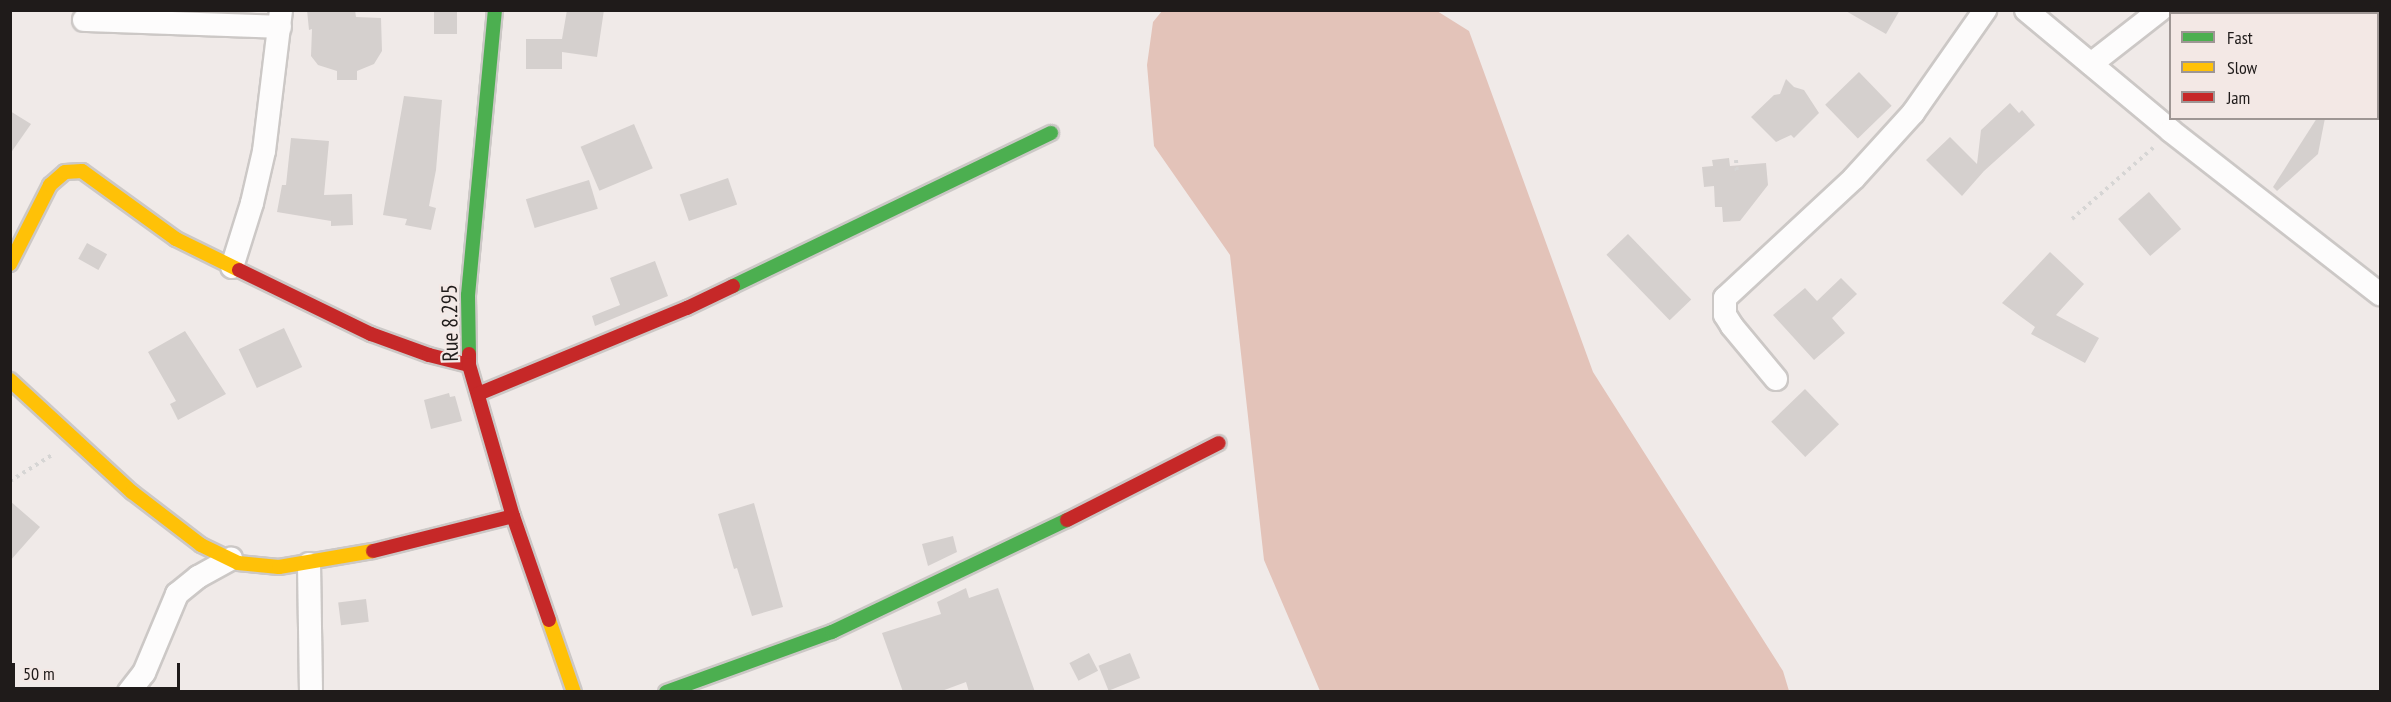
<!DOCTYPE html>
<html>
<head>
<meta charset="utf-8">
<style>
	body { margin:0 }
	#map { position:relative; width:2391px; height:702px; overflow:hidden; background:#f0eae8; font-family:"PT Sans Narrow",sans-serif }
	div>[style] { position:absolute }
	.forest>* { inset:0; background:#e3c3b9 }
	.building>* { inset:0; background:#d5d0ce; transform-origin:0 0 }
	.path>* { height:4px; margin-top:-2px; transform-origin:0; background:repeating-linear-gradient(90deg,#d6d5d4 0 3px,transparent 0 7.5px) }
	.roads { filter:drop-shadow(2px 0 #ccc8c6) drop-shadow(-2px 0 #ccc8c6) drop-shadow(0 2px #ccc8c6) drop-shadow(0 -2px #ccc8c6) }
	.street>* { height:22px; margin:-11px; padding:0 11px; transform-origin:11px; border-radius:11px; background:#fdfcfc }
	.fast>* { height:14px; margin:-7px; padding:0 7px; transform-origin:7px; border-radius:7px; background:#4caf50 }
	.slow>* { height:14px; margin:-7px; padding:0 7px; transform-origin:7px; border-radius:7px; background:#ffc107 }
	.jam>* { height:14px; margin:-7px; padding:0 7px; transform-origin:7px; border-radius:7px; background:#c62828 }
	span { translate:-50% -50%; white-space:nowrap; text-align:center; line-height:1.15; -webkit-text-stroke:4.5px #f3e8e5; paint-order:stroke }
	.street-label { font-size:22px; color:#1f1b1a }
	.frame { position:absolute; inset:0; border:12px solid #1f1b1a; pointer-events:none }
	.legend { position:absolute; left:2169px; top:12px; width:210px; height:108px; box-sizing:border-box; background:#f3e8e5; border:2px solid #9e9694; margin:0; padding:8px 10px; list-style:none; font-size:18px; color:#1f1b1a }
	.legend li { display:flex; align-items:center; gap:12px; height:30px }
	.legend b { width:30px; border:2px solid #9e9694 }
	.scale { position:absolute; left:12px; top:663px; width:168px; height:27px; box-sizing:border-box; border:3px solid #1f1b1a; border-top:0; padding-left:8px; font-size:18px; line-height:21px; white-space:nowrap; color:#1f1b1a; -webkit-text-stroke:4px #f3e8e5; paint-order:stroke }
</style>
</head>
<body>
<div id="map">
	<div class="forest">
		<i style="clip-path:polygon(1162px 11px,1437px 11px,1469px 31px,1593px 372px,1783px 671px,1789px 691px,1320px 691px,1264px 560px,1230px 255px,1154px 146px,1147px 65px,1153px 22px)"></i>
	</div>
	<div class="building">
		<i style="clip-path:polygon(307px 10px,355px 10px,356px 17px,381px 18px,382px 51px,374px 64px,357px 71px,357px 80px,337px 80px,337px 71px,318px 65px,311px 56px,312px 29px,309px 30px)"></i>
		<i style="left:434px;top:10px;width:23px;height:24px"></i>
		<i style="clip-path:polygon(567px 10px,604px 10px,597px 57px,562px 52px,562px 69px,526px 69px,526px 39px,562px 39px)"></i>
		<i style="clip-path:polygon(1844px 10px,1900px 10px,1886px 34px)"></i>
		<i style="left:1859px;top:72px;width:47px;height:47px;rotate:46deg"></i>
		<i style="clip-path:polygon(1786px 79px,1794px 87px,1804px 90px,1819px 113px,1794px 138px,1791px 135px,1776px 142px,1751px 117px,1774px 95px,1780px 94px)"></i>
		<i style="clip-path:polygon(404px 96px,442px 100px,436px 170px,429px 206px,436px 208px,431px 230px,405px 225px,407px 219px,383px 215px)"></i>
		<i style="clip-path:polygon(2010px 103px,2019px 113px,2022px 110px,2035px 125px,1984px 171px,1962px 196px,1926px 160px,1950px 137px,1977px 164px,1981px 130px)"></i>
		<i style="clip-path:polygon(10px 111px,31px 124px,10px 154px)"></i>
		<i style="clip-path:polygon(2317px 118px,2325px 118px,2318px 154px,2277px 191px,2273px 187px)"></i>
		<i style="left:634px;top:124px;width:48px;height:58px;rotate:67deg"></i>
		<i style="clip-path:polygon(291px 138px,329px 141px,324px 195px,352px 194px,353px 225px,331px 226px,331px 221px,277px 212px,282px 185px,286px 185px)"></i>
		<i style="clip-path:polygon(1729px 158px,1730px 166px,1766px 163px,1768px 185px,1740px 221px,1723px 222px,1722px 207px,1715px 207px,1714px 186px,1704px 187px,1702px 167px,1713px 166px,1712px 160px)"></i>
		<i style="left:728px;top:178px;width:28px;height:51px;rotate:71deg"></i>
		<i style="left:589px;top:180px;width:30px;height:66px;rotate:73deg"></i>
		<i style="left:2149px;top:192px;width:49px;height:41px;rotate:49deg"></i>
		<i style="left:1628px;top:234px;width:91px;height:30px;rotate:46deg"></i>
		<i style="left:87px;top:243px;width:23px;height:18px;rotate:29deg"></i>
		<i style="clip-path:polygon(2050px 252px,2084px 284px,2056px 315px,2099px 338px,2085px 363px,2031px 334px,2035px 327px,2002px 303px)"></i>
		<i style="clip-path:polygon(655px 261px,668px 296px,595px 326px,592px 316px,620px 305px,610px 278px)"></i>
		<i style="clip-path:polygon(1841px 278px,1857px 294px,1832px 318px,1845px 333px,1814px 360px,1773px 315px,1805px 288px,1817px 301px)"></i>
		<i style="left:284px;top:328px;width:43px;height:50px;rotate:65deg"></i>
		<i style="clip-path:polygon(185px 331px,226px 394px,178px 420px,170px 404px,176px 401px,148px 352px)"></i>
		<i style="left:1805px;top:389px;width:49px;height:47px;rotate:46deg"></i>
		<i style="clip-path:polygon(449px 393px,450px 397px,455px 396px,462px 421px,431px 429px,424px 400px)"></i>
		<i style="clip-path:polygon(10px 501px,40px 527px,10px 561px)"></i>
		<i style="clip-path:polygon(754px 503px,783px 607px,752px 616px,737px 568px,734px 569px,718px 514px)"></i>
		<i style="clip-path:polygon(953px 536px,957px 552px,928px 566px,922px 544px)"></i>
		<i style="clip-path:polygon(966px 588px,969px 598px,998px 588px,1035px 692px,969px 692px,966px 682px,939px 692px,903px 692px,882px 633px,941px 614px,937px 602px)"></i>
		<i style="left:366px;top:599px;width:23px;height:28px;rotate:83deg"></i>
		<i style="left:1089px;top:653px;width:20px;height:22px;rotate:63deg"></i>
		<i style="left:1130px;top:653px;width:27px;height:34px;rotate:68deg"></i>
	</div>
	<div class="path">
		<i style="left:1736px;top:160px;width:15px;rotate:86deg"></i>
		<i style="left:2072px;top:219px;width:111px;rotate:-41.3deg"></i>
		<i style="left:10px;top:481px;width:49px;rotate:-31.8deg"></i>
	</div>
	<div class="roads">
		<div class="street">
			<i style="left:2026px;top:10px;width:189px;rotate:39.8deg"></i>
			<i style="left:2171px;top:131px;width:265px;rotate:38deg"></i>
			<i style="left:84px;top:20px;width:196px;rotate:2deg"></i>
			<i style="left:2091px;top:64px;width:88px;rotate:-38deg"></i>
			<i style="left:232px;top:267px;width:67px;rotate:-72.6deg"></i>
			<i style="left:252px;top:203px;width:53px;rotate:-77deg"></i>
			<i style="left:264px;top:151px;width:142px;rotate:-83.1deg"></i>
			<i style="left:1776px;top:379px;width:69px;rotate:-129.7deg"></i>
			<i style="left:1732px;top:326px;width:13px;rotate:-122deg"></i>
			<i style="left:1725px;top:315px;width:17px;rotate:-90deg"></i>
			<i style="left:1725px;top:298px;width:176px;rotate:-42.9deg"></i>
			<i style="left:1854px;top:178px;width:88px;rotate:-47.8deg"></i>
			<i style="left:1913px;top:113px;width:126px;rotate:-55deg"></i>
			<i style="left:309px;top:564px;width:128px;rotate:89.1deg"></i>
			<i style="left:129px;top:692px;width:24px;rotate:-52deg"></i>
			<i style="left:144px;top:673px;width:86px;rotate:-67.3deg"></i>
			<i style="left:177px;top:594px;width:27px;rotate:-39deg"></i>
			<i style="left:198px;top:577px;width:38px;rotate:-29deg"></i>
		</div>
		<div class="fast">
			<i style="left:733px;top:286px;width:353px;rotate:-25.7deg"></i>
			<i style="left:469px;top:354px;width:59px;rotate:-91deg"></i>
			<i style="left:468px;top:295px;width:286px;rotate:-84.6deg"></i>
			<i style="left:666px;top:692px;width:177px;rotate:-19.9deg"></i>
			<i style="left:832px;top:632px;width:260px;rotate:-25.5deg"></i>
		</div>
		<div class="slow">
			<i style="left:10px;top:264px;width:89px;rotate:-63.1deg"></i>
			<i style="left:50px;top:185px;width:20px;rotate:-41deg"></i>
			<i style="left:65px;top:172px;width:17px;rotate:-3deg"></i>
			<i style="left:82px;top:171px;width:116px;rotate:35.9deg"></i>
			<i style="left:176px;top:239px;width:70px;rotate:26.2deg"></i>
			<i style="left:10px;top:380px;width:166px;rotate:42.6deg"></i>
			<i style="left:132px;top:492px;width:87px;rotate:37.5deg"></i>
			<i style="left:201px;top:545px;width:41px;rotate:25.9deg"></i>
			<i style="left:238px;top:563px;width:41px;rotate:5.6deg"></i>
			<i style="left:279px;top:567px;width:95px;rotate:-9.7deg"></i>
			<i style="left:549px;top:620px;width:76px;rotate:70.9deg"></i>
		</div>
		<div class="jam">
			<i style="left:239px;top:270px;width:147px;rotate:25.9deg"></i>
			<i style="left:371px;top:334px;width:62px;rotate:19.9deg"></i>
			<i style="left:429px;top:355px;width:41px;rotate:14deg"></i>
			<i style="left:469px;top:354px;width:11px;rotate:90deg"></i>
			<i style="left:469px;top:365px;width:157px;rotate:73.8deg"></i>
			<i style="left:513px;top:516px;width:110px;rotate:70.9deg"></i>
			<i style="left:478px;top:394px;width:226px;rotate:-22.4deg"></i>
			<i style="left:687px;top:308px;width:51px;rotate:-25.6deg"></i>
			<i style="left:1067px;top:520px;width:170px;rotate:-26.9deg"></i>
			<i style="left:373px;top:551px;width:144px;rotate:-14deg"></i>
		</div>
	</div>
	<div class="street-label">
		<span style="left:450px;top:323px;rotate:-91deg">Rue 8.295</span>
	</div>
	<div class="frame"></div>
	<ul class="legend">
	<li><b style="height:8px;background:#4caf50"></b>Fast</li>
	<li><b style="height:8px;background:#ffc107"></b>Slow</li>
	<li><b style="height:8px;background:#c62828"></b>Jam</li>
	</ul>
	<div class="scale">50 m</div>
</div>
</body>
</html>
